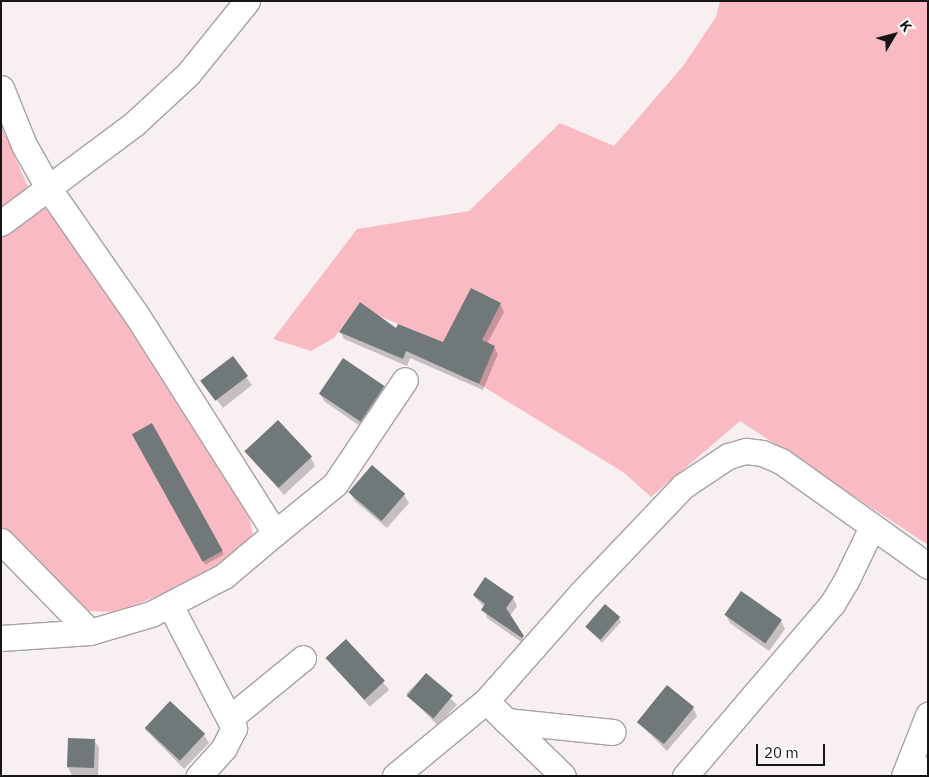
<!DOCTYPE html>
<html>
<head>
<meta charset="utf-8">
<style>
	body { margin:0 }
	#map { position:relative; width:929px; height:777px; overflow:hidden; background:#f7eff0; font-family:"IBM Plex Sans",sans-serif }
	div>[style] { position:absolute }
	.green>* { inset:0; background:#fabac4 }
	.shadow>* { inset:0; background:#0003; transform-origin:0 0 }
	.building>* { inset:0; background:#71787a; transform-origin:0 0 }
	.roads { filter:drop-shadow(1px 0 #a8a1a2) drop-shadow(-1px 0 #a8a1a2) drop-shadow(0 1px #a8a1a2) drop-shadow(0 -1px #a8a1a2) }
	.minor>* { height:25px; margin:-12.5px; padding:0 12.5px; transform-origin:12.5px; border-radius:12.5px; background:#fff }
	span { translate:-50% -50%; white-space:nowrap; text-align:center; line-height:1.15; -webkit-text-stroke:4px #fefefe; paint-order:stroke }
	.frame { position:absolute; inset:0; border:2px solid #181516; pointer-events:none }
	.north { position:absolute; left:869px; top:10px; width:50px; height:50px; -webkit-text-stroke:4px #fefefe; paint-order:stroke; rotate:53deg; font-size:14px; font-weight:700; line-height:20px; text-align:center; color:#181516 }
	.north::after { content:''; display:block; margin:auto; width:18px; height:22px; background:#181516; clip-path:polygon(50% 0,100% 100%,50% 72%,0 100%) }
	.scale { position:absolute; left:756px; top:744px; width:69px; height:22px; box-sizing:border-box; border:2px solid #181516; border-top:0; padding-left:6px; font-size:15px; line-height:18px; white-space:nowrap; color:#181516; -webkit-text-stroke:4px #fefefe; paint-order:stroke }
</style>
</head>
<body>
<div id="map">
	<div class="green">
		<i style="clip-path:polygon(720px 1px,928px 1px,928px 545px,740px 421px,651px 497px,623px 472px,479px 384px,464px 351px,379px 316px,360px 302px,334px 338px,311px 351px,273px 339px,357px 229px,469px 211px,560px 123px,614px 146px,683px 66px,716px 17px)"></i>
		<i style="clip-path:polygon(1px 125px,27px 185px,86px 261px,249px 517px,254px 540px,239px 554px,193px 582px,117px 612px,87px 611px,66px 596px,1px 529px)"></i>
	</div>
	<div class="shadow">
		<i style="clip-path:polygon(500px 304px,504px 312px,487px 344px,494px 347px,498px 354px,483px 390px,410px 358px,407px 366px,344px 339px,340px 332px,396px 330px,444px 344px)"></i>
		<i style="clip-path:polygon(232px 358px,252px 385px,223px 408px,208px 389px)"></i>
		<i style="clip-path:polygon(383px 387px,387px 395px,364px 429px,324px 401px,320px 393px)"></i>
		<i style="left:152px;top:425px;width:148px;height:21px;rotate:61deg"></i>
		<i style="clip-path:polygon(247px 452px,311px 458px,315px 466px,284px 495px)"></i>
		<i style="clip-path:polygon(350px 493px,404px 495px,409px 503px,387px 528px,355px 501px)"></i>
		<i style="clip-path:polygon(474px 596px,513px 598px,517px 606px,510px 616px,527px 646px,487px 618px,484px 607px)"></i>
		<i style="clip-path:polygon(726px 615px,781px 621px,785px 629px,769px 651px,730px 623px)"></i>
		<i style="clip-path:polygon(619px 618px,621px 622px,602px 643px,586px 627px)"></i>
		<i style="left:346px;top:640px;width:66px;height:26px;rotate:49deg"></i>
		<i style="left:426px;top:674px;width:44px;height:28px;rotate:45deg"></i>
		<i style="clip-path:polygon(693px 708px,697px 716px,667px 751px,637px 721px)"></i>
		<i style="clip-path:polygon(145px 729px,204px 735px,209px 743px,184px 769px)"></i>
		<i style="clip-path:polygon(94px 740px,99px 748px,98px 776px,72px 775px,67px 766px)"></i>
	</div>
	<div class="building">
		<i style="clip-path:polygon(471px 288px,501px 303px,482px 340px,495px 346px,479px 384px,406px 351px,403px 359px,339px 332px,360px 302px,396px 328px,398px 324px,443px 342px)"></i>
		<i style="left:233px;top:356px;width:25px;height:41px;rotate:53deg"></i>
		<i style="left:343px;top:358px;width:50px;height:43px;rotate:34deg"></i>
		<i style="left:278px;top:420px;width:50px;height:46px;rotate:47deg"></i>
		<i style="left:152px;top:423px;width:146px;height:23px;rotate:61deg"></i>
		<i style="left:372px;top:465px;width:44px;height:36px;rotate:41deg"></i>
		<i style="clip-path:polygon(485px 577px,514px 597px,506px 608px,524px 636px,522px 638px,481px 610px,485px 604px,473px 595px)"></i>
		<i style="left:741px;top:591px;width:50px;height:29px;rotate:35deg"></i>
		<i style="left:605px;top:604px;width:20px;height:30px;rotate:41deg"></i>
		<i style="left:346px;top:639px;width:57px;height:28px;rotate:47deg"></i>
		<i style="left:426px;top:673px;width:35px;height:30px;rotate:40deg"></i>
		<i style="left:667px;top:685px;width:35px;height:48px;rotate:39deg"></i>
		<i style="left:170px;top:701px;width:48px;height:37px;rotate:43deg"></i>
		<i style="left:68px;top:738px;width:27px;height:29px;rotate:2deg"></i>
	</div>
	<div class="roads">
		<div class="minor">
			<i style="left:1px;top:88px;width:61px;rotate:68deg"></i>
			<i style="left:24px;top:145px;width:51px;rotate:60.4deg"></i>
			<i style="left:49px;top:189px;width:152px;rotate:55.2deg"></i>
			<i style="left:136px;top:314px;width:259px;rotate:57.6deg"></i>
			<i style="left:275px;top:533px;width:67px;rotate:139.9deg"></i>
			<i style="left:224px;top:576px;width:82px;rotate:152.5deg"></i>
			<i style="left:151px;top:614px;width:64px;rotate:163.6deg"></i>
			<i style="left:90px;top:632px;width:89px;rotate:176.1deg"></i>
			<i style="left:1px;top:223px;width:167px;rotate:-36.7deg"></i>
			<i style="left:135px;top:123px;width:72px;rotate:-42.8deg"></i>
			<i style="left:188px;top:74px;width:94px;rotate:-51.1deg"></i>
			<i style="left:275px;top:533px;width:77px;rotate:-39.2deg"></i>
			<i style="left:335px;top:484px;width:125px;rotate:-56.1deg"></i>
			<i style="left:1px;top:541px;width:127px;rotate:45.6deg"></i>
			<i style="left:170px;top:605px;width:139px;rotate:62.5deg"></i>
			<i style="left:234px;top:728px;width:22px;rotate:117deg"></i>
			<i style="left:224px;top:748px;width:38px;rotate:132deg"></i>
			<i style="left:486px;top:701px;width:107px;rotate:44.2deg"></i>
			<i style="left:231px;top:717px;width:93px;rotate:-39.3deg"></i>
			<i style="left:506px;top:721px;width:107px;rotate:5.9deg"></i>
			<i style="left:395px;top:776px;width:118px;rotate:-39.5deg"></i>
			<i style="left:486px;top:701px;width:145px;rotate:-48.6deg"></i>
			<i style="left:582px;top:592px;width:146px;rotate:-46.4deg"></i>
			<i style="left:683px;top:486px;width:54px;rotate:-33.7deg"></i>
			<i style="left:728px;top:456px;width:19px;rotate:-16deg"></i>
			<i style="left:746px;top:451px;width:16px;rotate:7deg"></i>
			<i style="left:762px;top:453px;width:21px;rotate:23deg"></i>
			<i style="left:781px;top:461px;width:181px;rotate:35.5deg"></i>
			<i style="left:685px;top:776px;width:226px;rotate:-49.5deg"></i>
			<i style="left:832px;top:604px;width:27px;rotate:-59deg"></i>
			<i style="left:846px;top:581px;width:60px;rotate:-64.3deg"></i>
			<i style="left:904px;top:776px;width:66px;rotate:-68.5deg"></i>
			<i style="left:922px;top:776px;width:9px;rotate:-49deg"></i>
		</div>
	</div>
	<div class="frame"></div>
	<div class="north">K</div>
	<div class="scale">20 m</div>
</div>
</body>
</html>
